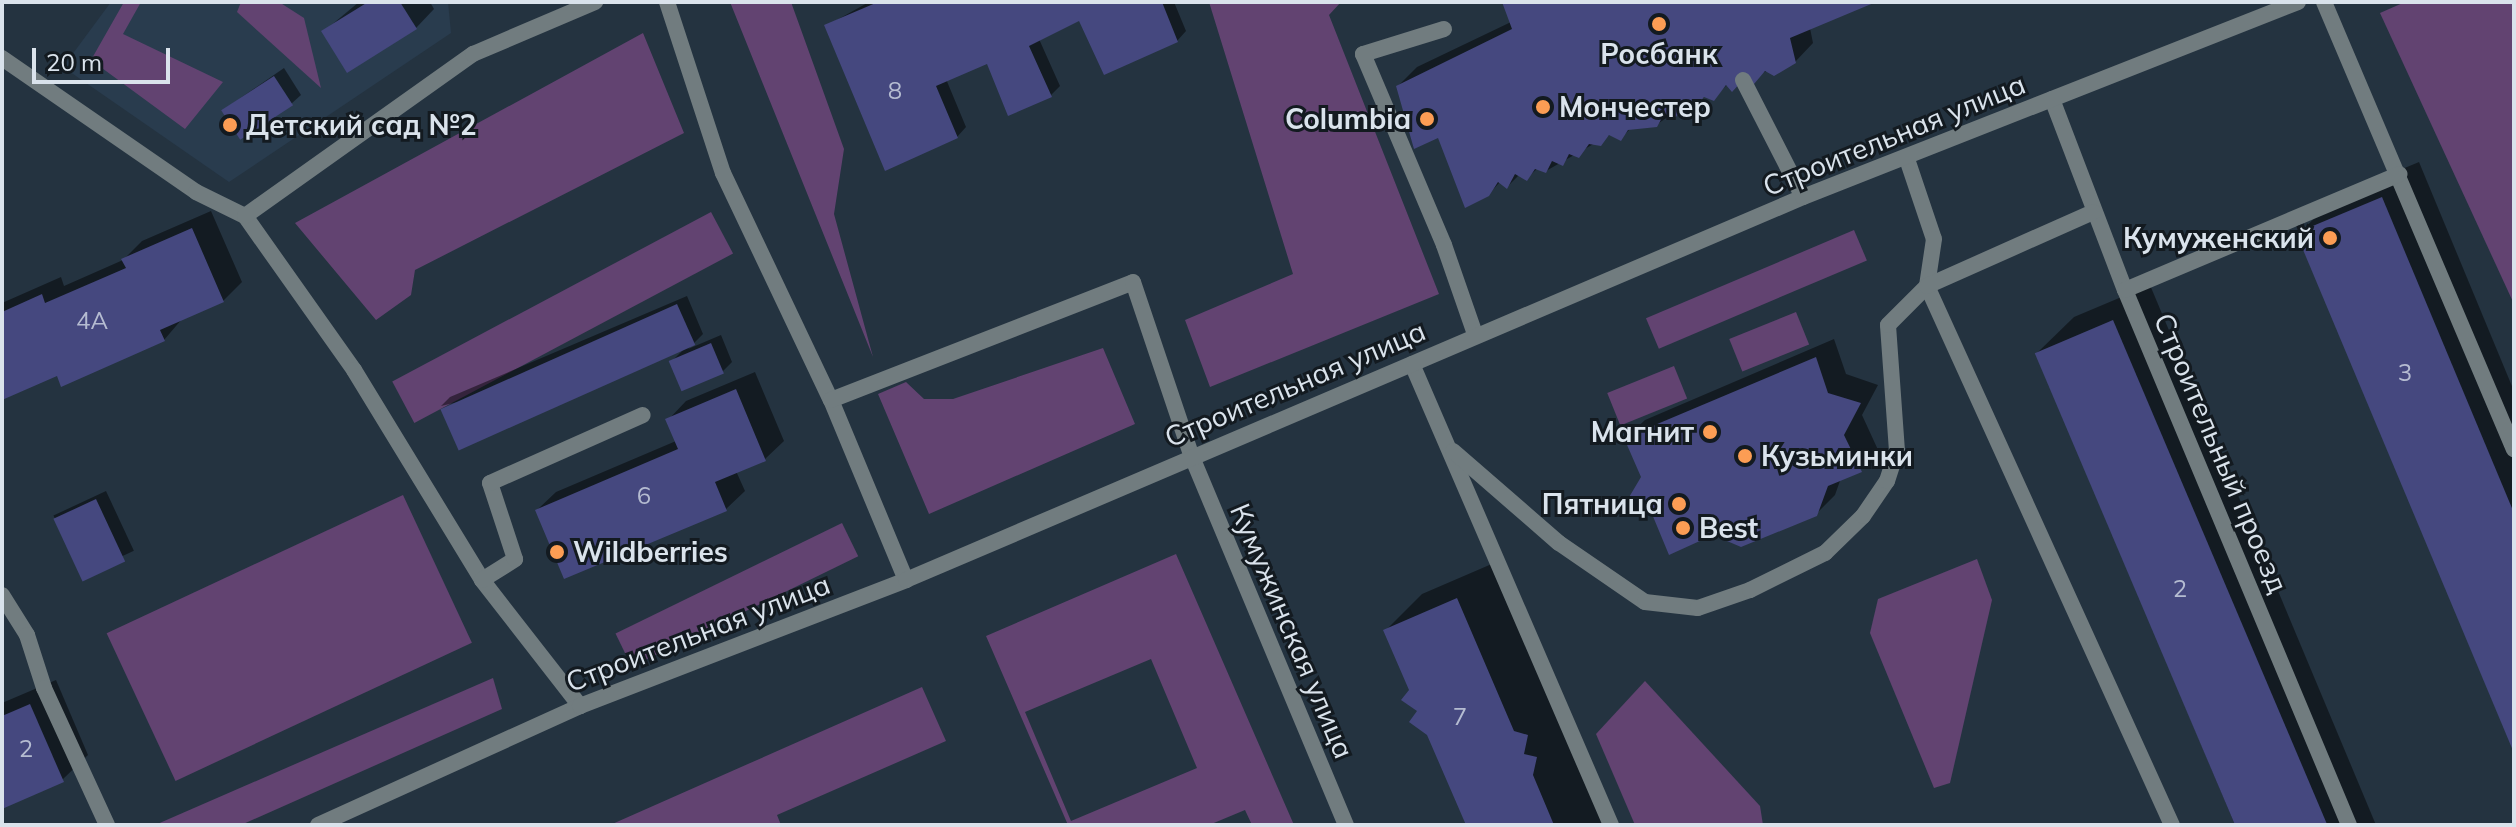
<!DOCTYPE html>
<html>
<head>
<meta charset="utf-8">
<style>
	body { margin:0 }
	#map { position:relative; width:2516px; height:827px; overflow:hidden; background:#243340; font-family:Mulish,sans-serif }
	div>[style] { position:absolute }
	.built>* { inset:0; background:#293c4e }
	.green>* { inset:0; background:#624371; transform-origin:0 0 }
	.shadow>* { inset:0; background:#0007; transform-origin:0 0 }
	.building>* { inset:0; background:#45487f; transform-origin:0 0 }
	.service>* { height:16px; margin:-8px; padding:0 8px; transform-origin:8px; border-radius:8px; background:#717c7f }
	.minor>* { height:16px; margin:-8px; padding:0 8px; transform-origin:8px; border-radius:8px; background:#717c7f }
	.tertiary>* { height:16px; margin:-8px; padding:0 8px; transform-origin:8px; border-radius:8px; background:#717c7f }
	.dots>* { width:22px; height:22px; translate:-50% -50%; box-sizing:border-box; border:4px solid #131a20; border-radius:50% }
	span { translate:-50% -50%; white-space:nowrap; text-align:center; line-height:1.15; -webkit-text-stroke:6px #131a20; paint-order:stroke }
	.number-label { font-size:24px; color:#b5bcd1 }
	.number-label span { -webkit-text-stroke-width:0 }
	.poi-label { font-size:28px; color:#dae3ec; font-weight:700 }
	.left { translate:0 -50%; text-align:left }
	.right { translate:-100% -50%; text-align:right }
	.street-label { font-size:28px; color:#dae3ec }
	.frame { position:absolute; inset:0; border:4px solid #dae3ec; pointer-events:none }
	.scale { position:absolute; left:32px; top:48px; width:138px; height:36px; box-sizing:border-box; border:4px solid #dae3ec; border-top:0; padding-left:10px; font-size:24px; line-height:28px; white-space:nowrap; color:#dae3ec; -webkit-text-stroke:6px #131a20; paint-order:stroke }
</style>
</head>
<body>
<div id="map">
	<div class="built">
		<i style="clip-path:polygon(111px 2px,448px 2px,451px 33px,229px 182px,63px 67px)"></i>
	</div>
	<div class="green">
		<i style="clip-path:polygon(124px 2px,141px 2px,123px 34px,223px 82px,185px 129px,91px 60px)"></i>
		<i style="clip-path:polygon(241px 2px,279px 2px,304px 18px,321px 88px,237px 12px)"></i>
		<i style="clip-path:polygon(730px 2px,791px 2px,844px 149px,834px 214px,873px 357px)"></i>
		<i style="clip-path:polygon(1209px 2px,1341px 2px,1329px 15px,1439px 294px,1210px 387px,1185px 320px,1293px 274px)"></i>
		<i style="clip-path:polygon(2405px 2px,2514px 2px,2514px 304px,2380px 13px)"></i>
		<i style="clip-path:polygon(643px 33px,684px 133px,415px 270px,411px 295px,376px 320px,295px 223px)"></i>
		<i style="left:711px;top:212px;width:47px;height:361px;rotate:62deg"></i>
		<i style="left:1854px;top:230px;width:33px;height:226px;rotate:67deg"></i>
		<i style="left:1796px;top:312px;width:35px;height:72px;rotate:68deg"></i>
		<i style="clip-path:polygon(1103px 348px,1135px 424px,929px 514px,878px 394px,906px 382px,924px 399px,953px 399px)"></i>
		<i style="left:1674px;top:366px;width:35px;height:72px;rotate:68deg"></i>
		<i style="left:403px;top:495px;width:163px;height:327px;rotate:65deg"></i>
		<i style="left:842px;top:523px;width:37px;height:252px;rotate:64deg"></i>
		<i style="clip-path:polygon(evenodd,1176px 554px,1294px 825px,1252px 825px,1245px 810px,1209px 825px,1068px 825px,986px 636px,1176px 554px,1151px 659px,1197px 768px,1071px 821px,1025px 712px,1151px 659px)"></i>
		<i style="clip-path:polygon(1977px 559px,1992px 600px,1950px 783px,1934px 788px,1870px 633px,1878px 599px)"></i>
		<i style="clip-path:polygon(493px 678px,502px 709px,241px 825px,155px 825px)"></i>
		<i style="clip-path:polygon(1645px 681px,1760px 806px,1763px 825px,1635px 825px,1596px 734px)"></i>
		<i style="clip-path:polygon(922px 687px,946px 741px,777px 815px,781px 825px,610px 825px)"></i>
	</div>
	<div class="shadow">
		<i style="clip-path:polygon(359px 2px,430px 2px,434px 9px,416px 28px,323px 32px)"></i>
		<i style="clip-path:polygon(869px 2px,1174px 2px,1186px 31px,1177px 41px,1080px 19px,1039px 39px,1060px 86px,1051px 95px,988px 62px,946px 79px,966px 127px,957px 137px,826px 26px)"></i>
		<i style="clip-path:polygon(1504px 2px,1871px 2px,1810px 28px,1813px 43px,1795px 62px,1728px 84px,1713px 98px,1706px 95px,1694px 107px,1687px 104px,1656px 125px,1632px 127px,1621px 138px,1611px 134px,1546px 171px,1538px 168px,1527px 178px,1520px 174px,1507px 187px,1500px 182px,1488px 195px,1398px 86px,1417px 67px,1511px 22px)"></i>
		<i style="clip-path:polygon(284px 68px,301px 95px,291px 104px,223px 110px)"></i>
		<i style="clip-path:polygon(2419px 162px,2514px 391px,2514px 748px,2299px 234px,2335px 197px)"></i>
		<i style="clip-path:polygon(211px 211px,242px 282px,223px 301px,182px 319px,164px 340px,58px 373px,2px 398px,2px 303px,61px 277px,64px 286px,123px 260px,142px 241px)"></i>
		<i style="clip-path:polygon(2150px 285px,2376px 825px,2235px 825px,2037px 353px,2074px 317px)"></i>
		<i style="clip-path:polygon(687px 296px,703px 334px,688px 349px,721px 335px,732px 362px,723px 371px,671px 362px,686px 347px,441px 406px,450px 397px)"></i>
		<i style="clip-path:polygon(1834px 339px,1846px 374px,1878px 385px,1862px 415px,1879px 452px,1860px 470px,1841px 478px,1835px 495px,1816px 514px,1643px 477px,1626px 438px,1645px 420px)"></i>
		<i style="clip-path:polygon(755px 372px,784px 441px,765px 459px,736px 471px,745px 491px,726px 509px,537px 510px,556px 492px,676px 441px,668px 420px,686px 401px)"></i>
		<i style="left:106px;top:491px;width:66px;height:58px;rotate:65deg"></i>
		<i style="clip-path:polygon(1494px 563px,1589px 787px,1605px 791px,1601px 811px,1612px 825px,1468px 825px,1385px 631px,1422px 594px)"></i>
		<i style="clip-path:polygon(56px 680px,88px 755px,62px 780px,2px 807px,2px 703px)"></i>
	</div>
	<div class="building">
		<i style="clip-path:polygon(368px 2px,400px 2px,417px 29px,347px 73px,321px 31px)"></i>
		<i style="clip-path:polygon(878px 2px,1162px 2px,1178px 42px,1104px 75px,1079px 21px,1029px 46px,1052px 97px,1008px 116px,987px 64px,936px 86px,958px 138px,885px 171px,824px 25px)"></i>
		<i style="clip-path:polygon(1502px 2px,1876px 2px,1790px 38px,1796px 63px,1774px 76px,1765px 71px,1754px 84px,1743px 80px,1732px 92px,1726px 85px,1714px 101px,1704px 97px,1694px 110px,1685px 104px,1676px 117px,1664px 114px,1657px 127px,1628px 130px,1621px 141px,1609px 135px,1601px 146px,1589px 144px,1579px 158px,1569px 154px,1563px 166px,1552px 161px,1546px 173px,1535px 169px,1527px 181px,1515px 174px,1507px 189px,1498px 182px,1489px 196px,1465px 208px,1438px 138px,1414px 149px,1396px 86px,1512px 29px)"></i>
		<i style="left:274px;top:76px;width:35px;height:63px;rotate:57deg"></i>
		<i style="clip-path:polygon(2382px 197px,2514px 513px,2514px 753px,2296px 233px)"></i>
		<i style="clip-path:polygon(192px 228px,224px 302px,160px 330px,165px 341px,61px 387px,57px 376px,2px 400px,2px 312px,42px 294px,45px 303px,126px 268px,121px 259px)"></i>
		<i style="left:677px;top:304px;width:45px;height:259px;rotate:66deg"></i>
		<i style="left:2113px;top:320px;width:548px;height:85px;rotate:67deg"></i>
		<i style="left:711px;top:343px;width:33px;height:46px;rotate:67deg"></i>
		<i style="clip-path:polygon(1816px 357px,1828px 393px,1861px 403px,1844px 435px,1862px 472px,1828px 486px,1817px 516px,1741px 547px,1713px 535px,1669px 555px,1652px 514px,1625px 504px,1641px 477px,1624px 438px)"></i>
		<i style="clip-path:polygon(736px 389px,766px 461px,715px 482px,727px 511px,564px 579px,535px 510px,678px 449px,665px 419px)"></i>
		<i style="left:96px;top:499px;width:69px;height:47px;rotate:65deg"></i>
		<i style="clip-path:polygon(1457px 598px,1514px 731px,1528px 735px,1524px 754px,1537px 757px,1533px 775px,1554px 825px,1466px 825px,1427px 735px,1409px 722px,1417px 711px,1401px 700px,1409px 690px,1383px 630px)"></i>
		<i style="clip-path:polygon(30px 704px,64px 782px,2px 809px,2px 716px)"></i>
	</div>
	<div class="service">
		<i style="left:667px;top:2px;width:180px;rotate:71.9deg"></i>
		<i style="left:723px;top:173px;width:251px;rotate:64.6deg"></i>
		<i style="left:831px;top:400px;width:195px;rotate:67.4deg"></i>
		<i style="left:2324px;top:2px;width:486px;rotate:67deg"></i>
		<i style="left:1444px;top:29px;width:85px;rotate:162.8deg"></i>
		<i style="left:1363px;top:54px;width:207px;rotate:67deg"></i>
		<i style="left:1444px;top:245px;width:94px;rotate:70.8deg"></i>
		<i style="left:2px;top:58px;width:236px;rotate:34.6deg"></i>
		<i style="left:196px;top:192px;width:55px;rotate:26.1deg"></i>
		<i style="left:245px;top:216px;width:189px;rotate:54.7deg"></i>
		<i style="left:354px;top:370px;width:246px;rotate:58.6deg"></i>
		<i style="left:482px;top:580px;width:160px;rotate:52.1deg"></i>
		<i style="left:1743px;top:80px;width:131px;rotate:62.9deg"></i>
		<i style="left:2052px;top:99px;width:204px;rotate:69.1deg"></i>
		<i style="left:2125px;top:290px;width:580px;rotate:67.28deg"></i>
		<i style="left:1907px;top:159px;width:84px;rotate:71.4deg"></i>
		<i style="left:1934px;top:239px;width:48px;rotate:98.5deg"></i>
		<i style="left:1927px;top:286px;width:592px;rotate:65.56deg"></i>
		<i style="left:245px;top:216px;width:280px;rotate:-35.4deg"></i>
		<i style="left:473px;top:54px;width:133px;rotate:-23.1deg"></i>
		<i style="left:2125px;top:290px;width:298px;rotate:-22.9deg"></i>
		<i style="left:1412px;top:364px;width:502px;rotate:66.65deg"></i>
		<i style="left:831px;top:400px;width:324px;rotate:-21.3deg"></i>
		<i style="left:1133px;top:282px;width:185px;rotate:71.4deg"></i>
		<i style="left:1453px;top:451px;width:140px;rotate:41deg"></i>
		<i style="left:1559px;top:543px;width:104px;rotate:34.5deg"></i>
		<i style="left:1645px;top:602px;width:53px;rotate:6.5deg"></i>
		<i style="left:1698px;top:608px;width:55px;rotate:-19.1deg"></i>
		<i style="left:1750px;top:590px;width:84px;rotate:-26.3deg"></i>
		<i style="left:1825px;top:553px;width:53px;rotate:-44.2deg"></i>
		<i style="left:1863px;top:516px;width:42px;rotate:-55.6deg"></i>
		<i style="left:1887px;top:481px;width:32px;rotate:-72deg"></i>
		<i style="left:1897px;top:451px;width:126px;rotate:-94.1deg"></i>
		<i style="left:1888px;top:325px;width:55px;rotate:-45deg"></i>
		<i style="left:1927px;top:286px;width:182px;rotate:-24deg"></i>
		<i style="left:482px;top:580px;width:39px;rotate:-32deg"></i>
		<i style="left:515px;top:559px;width:80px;rotate:-108.2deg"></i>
		<i style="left:490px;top:483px;width:167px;rotate:-24deg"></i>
		<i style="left:2px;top:595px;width:47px;rotate:58deg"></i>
		<i style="left:27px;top:635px;width:56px;rotate:72.2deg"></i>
		<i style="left:44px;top:688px;width:151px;rotate:65.3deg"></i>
	</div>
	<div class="minor">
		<i style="left:1192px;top:457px;width:399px;rotate:67.3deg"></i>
	</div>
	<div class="tertiary">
		<i style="left:318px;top:825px;width:288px;rotate:-24.4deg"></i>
		<i style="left:580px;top:706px;width:350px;rotate:-21.1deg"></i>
		<i style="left:906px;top:580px;width:975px;rotate:-23.12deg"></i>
		<i style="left:1803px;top:197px;width:532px;rotate:-21.5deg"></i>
	</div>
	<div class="dots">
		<i style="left:1659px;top:24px;background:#fc9d54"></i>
		<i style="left:1543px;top:107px;background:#fc9d54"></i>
		<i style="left:1427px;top:119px;background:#fc9d54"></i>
		<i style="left:230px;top:125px;background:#fc9d54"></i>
		<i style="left:2330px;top:238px;background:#fc9d54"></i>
		<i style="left:1710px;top:432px;background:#fc9d54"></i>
		<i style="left:1745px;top:456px;background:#fc9d54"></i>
		<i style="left:1679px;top:504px;background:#fc9d54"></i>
		<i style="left:1683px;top:528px;background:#fc9d54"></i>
		<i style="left:557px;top:552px;background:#fc9d54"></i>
	</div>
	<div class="number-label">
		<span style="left:895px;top:91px">8</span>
		<span style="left:92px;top:321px">4А</span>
		<span style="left:2405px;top:373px">3</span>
		<span style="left:644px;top:496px">6</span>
		<span style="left:2180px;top:589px">2</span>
		<span style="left:1460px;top:717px">7</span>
		<span style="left:26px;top:749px">2</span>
	</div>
	<div class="poi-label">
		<span style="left:1659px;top:54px">Росбанк</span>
		<span class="left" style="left:1559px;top:107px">Мончестер</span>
		<span class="right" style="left:1411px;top:119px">Columbia</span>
		<span class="left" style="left:246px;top:125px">Детский сад №2</span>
		<span class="right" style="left:2314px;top:238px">Кумуженский</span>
		<span class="right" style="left:1694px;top:432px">Магнит</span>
		<span class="left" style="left:1761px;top:456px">Кузьминки</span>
		<span class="right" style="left:1663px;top:504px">Пятница</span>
		<span class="left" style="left:1699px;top:528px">Best</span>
		<span class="left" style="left:573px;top:552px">Wildberries</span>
	</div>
	<div class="street-label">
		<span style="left:1894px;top:135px;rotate:-22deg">Строительная улица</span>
		<span style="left:1295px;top:384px;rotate:-23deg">Строительная улица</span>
		<span style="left:2221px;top:453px;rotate:67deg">Строительный проезд</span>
		<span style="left:1292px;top:631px;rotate:67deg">Кумужинская улица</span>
		<span style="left:698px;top:633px;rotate:-21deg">Строительная улица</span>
	</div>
	<div class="frame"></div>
	<div class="scale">20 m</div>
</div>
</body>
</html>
